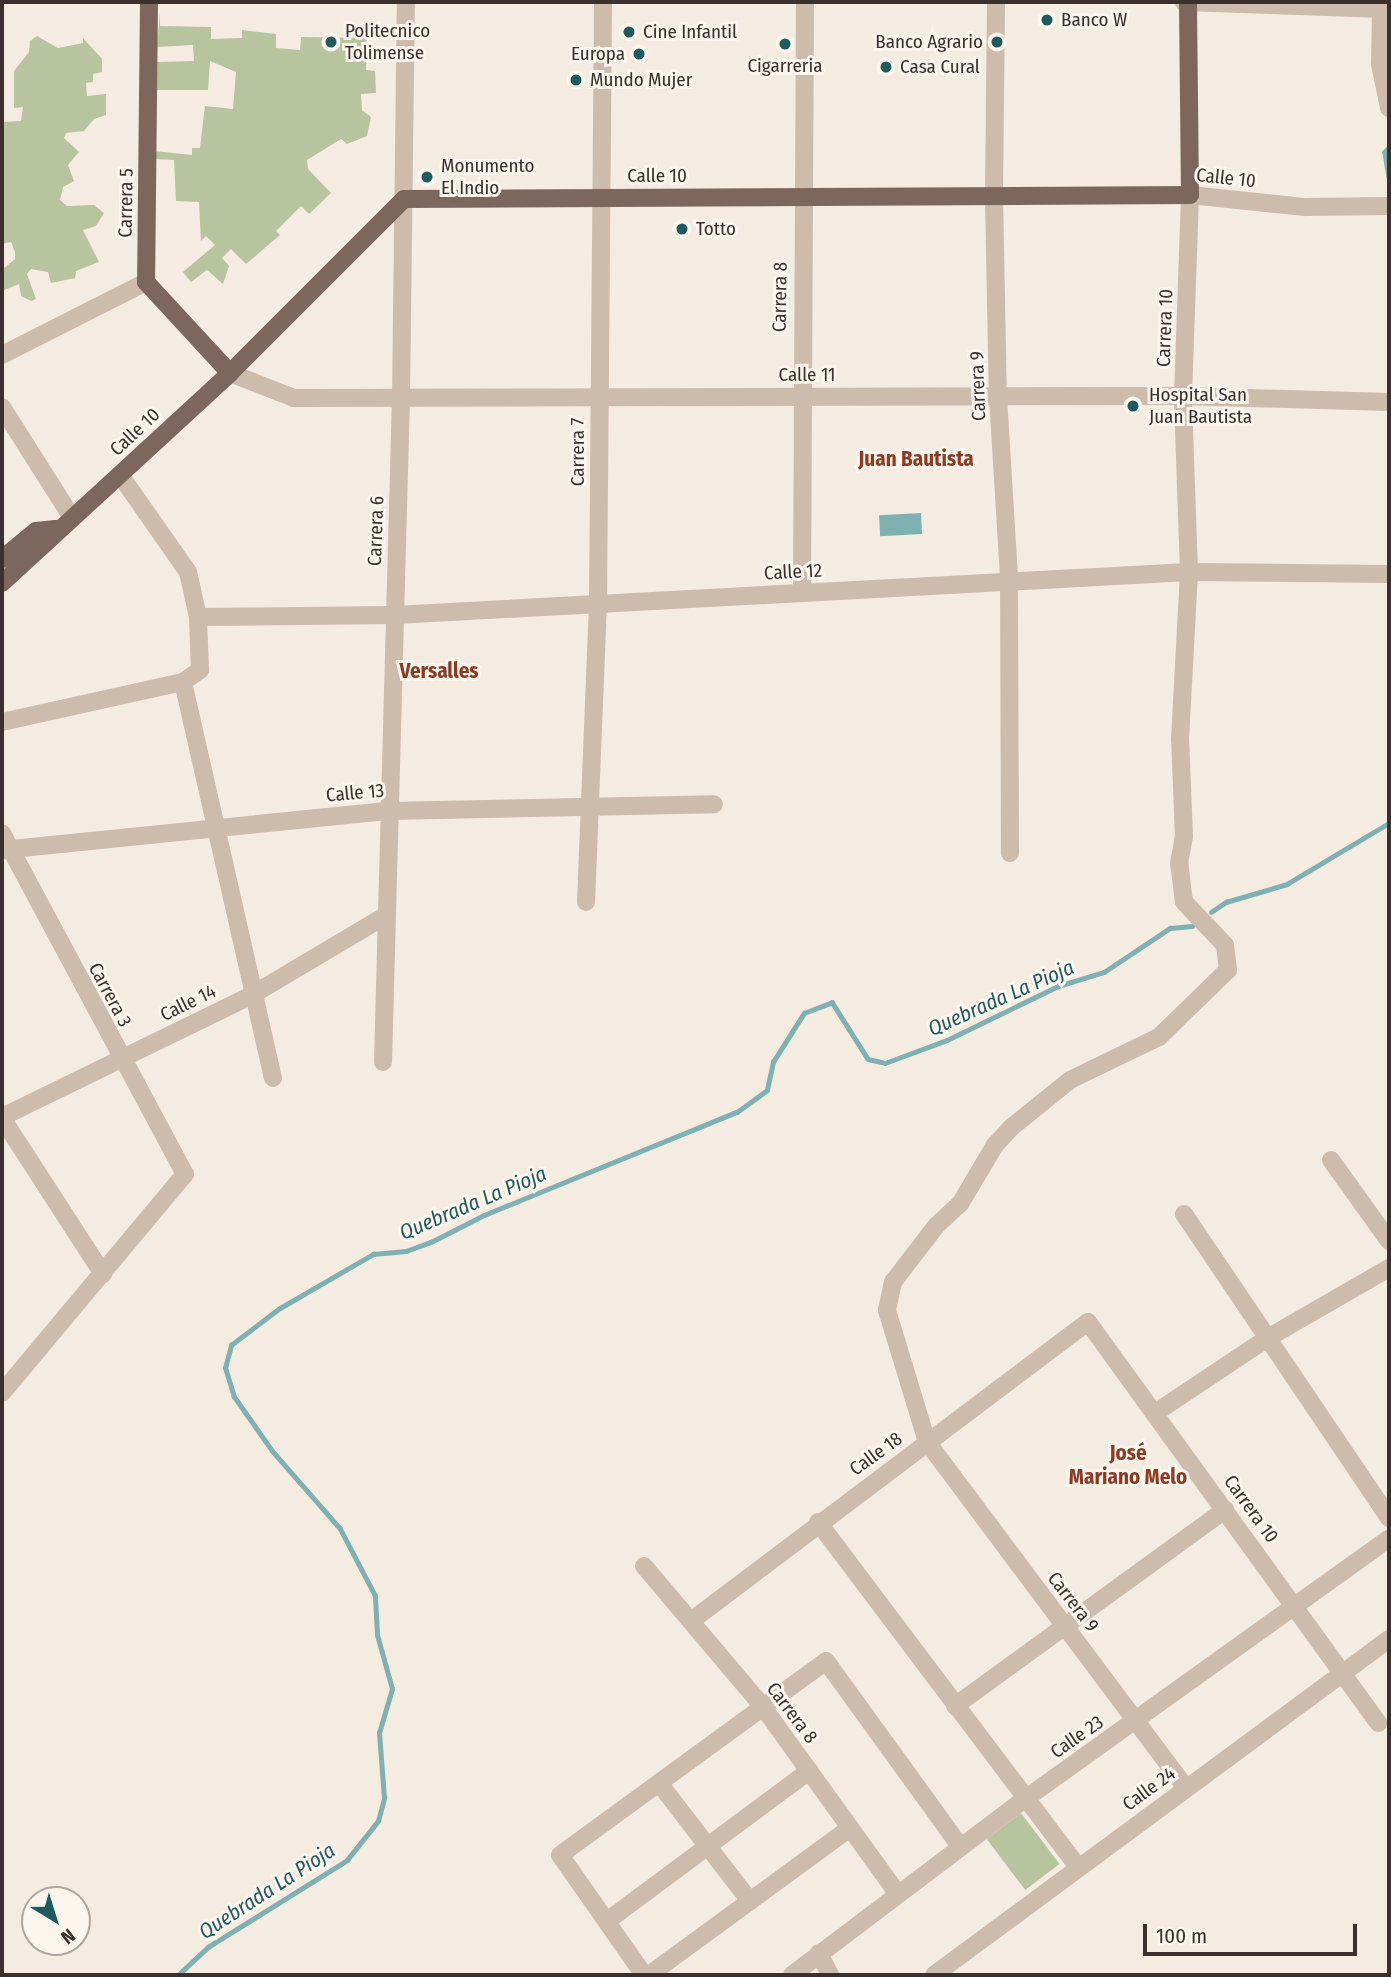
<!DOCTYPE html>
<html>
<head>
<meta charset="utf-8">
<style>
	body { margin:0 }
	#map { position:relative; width:1391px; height:1977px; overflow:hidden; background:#f4ebe1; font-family:"Fira Sans Condensed",sans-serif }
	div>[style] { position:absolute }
	.green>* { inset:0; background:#b8c4a0; transform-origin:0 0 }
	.water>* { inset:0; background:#7fb0b2; transform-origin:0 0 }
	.stream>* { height:4.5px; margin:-2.25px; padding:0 2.25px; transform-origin:2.25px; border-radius:2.25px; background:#7fb0b2 }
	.minor>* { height:18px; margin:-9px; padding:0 9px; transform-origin:9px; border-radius:9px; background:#cdbbac }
	.major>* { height:18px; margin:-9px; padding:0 9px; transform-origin:9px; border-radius:9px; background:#7d675c }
	.dots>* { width:19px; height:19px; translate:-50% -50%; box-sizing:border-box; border:4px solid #fbf5ee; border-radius:50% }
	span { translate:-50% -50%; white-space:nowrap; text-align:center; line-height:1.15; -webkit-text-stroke:6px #fbf5ee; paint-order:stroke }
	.poi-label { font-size:19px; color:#3b302b }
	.left { translate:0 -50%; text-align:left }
	.right { translate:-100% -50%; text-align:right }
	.street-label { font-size:19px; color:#3b302b }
	.neighbourhood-label { font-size:21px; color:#8c3b22; font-weight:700 }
	.water-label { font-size:21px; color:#1f5a5e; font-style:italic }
	.frame { position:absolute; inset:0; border:4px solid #3b302b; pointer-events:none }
	.north { position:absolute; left:21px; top:1886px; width:70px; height:70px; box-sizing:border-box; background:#fbf5ee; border:2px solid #aea6a0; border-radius:50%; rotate:142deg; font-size:19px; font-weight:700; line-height:28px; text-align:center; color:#3b302b }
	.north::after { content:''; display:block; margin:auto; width:24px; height:32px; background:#1f5a5e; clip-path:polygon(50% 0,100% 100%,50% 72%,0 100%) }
	.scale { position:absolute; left:1143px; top:1924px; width:214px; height:32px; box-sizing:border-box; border:4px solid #3b302b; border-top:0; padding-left:9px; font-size:21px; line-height:24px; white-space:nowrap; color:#3b302b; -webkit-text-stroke:5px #fbf5ee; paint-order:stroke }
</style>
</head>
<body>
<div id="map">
	<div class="green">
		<i style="clip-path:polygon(160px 13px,160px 26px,211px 27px,211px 39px,242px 38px,242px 30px,276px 34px,276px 48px,300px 50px,301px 37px,367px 38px,366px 70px,375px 71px,376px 93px,361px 94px,362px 110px,371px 117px,367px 136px,347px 144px,341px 139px,307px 160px,308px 169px,331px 193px,309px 214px,301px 206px,276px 231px,280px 235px,246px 264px,231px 249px,222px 258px,229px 266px,223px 284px,207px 270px,191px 282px,183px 272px,215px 245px,206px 236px,201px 241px,199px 202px,176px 201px,174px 160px,154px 159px,154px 151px,192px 155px,192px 148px,200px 148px,205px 106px,233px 109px,236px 72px,210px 61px,208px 90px,155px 90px,157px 62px,194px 61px,193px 45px,157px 47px)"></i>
		<i style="clip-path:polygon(37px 36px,58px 48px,83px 43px,83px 38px,102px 59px,102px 72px,93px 74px,93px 82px,86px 83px,87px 96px,106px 94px,106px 115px,94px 119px,84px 131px,66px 133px,64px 138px,79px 152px,68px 165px,74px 181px,63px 187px,60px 200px,67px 206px,94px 205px,104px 213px,96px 226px,83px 230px,99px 262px,76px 271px,75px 278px,51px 283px,48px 272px,31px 269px,27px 274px,36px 299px,31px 301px,21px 296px,19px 284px,2px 291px,2px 270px,15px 259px,15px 252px,11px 242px,2px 244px,2px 122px,21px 121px,23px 107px,14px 108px,14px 71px,29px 52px,30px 41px)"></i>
		<i style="left:1021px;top:1813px;width:64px;height:43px;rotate:53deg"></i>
	</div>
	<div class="water">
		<i style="left:921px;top:513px;width:21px;height:42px;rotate:87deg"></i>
	</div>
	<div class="stream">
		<i style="left:1389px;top:148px;width:6px;rotate:135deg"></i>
		<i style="left:1385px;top:152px;width:24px;rotate:81deg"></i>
		<i style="left:1211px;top:912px;width:18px;rotate:-34deg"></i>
		<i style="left:1226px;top:902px;width:64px;rotate:-16.4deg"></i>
		<i style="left:1287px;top:884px;width:119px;rotate:-30.9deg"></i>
		<i style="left:178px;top:1975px;width:41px;rotate:-43deg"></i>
		<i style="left:208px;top:1947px;width:164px;rotate:-32deg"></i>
		<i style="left:347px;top:1860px;width:50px;rotate:-51.5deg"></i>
		<i style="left:378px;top:1821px;width:24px;rotate:-75deg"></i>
		<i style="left:384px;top:1798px;width:65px;rotate:-94.4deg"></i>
		<i style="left:379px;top:1733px;width:46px;rotate:-73.5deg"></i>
		<i style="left:392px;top:1689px;width:56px;rotate:-105.5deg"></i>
		<i style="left:377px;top:1635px;width:39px;rotate:-93deg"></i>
		<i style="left:375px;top:1596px;width:76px;rotate:-117.6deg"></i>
		<i style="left:340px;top:1529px;width:103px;rotate:-131.1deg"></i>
		<i style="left:272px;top:1451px;width:66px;rotate:-125.1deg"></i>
		<i style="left:234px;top:1397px;width:30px;rotate:-107deg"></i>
		<i style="left:225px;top:1368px;width:24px;rotate:-75deg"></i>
		<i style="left:231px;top:1345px;width:61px;rotate:-37.1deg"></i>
		<i style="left:280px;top:1308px;width:108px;rotate:-30.1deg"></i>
		<i style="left:373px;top:1254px;width:33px;rotate:-5deg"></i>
		<i style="left:406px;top:1251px;width:27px;rotate:-20deg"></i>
		<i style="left:431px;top:1242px;width:59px;rotate:-27deg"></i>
		<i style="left:484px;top:1215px;width:273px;rotate:-22.2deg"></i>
		<i style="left:737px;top:1112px;width:37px;rotate:-36deg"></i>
		<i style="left:767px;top:1090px;width:29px;rotate:-78deg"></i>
		<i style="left:773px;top:1062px;width:58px;rotate:-57.7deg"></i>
		<i style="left:804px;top:1013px;width:30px;rotate:-21deg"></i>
		<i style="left:832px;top:1002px;width:67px;rotate:57.7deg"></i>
		<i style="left:868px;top:1059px;width:17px;rotate:13deg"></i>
		<i style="left:885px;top:1063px;width:66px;rotate:-20.4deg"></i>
		<i style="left:947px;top:1040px;width:123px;rotate:-25.9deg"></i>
		<i style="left:1058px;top:986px;width:48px;rotate:-16.9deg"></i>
		<i style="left:1104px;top:972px;width:79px;rotate:-33.7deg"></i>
		<i style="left:1170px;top:928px;width:22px;rotate:-5deg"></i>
	</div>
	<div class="minor">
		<i style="left:996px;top:2px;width:194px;rotate:90.6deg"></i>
		<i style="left:994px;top:196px;width:201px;rotate:88.9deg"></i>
		<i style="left:998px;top:397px;width:182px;rotate:86.5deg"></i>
		<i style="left:1009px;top:579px;width:274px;rotate:89.8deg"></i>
		<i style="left:1184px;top:2px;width:205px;rotate:2deg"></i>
		<i style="left:1381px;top:9px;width:55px;rotate:91deg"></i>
		<i style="left:1380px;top:64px;width:45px;rotate:78.4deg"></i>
		<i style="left:2px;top:355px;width:161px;rotate:-26.9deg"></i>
		<i style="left:230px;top:373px;width:69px;rotate:21.3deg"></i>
		<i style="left:294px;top:398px;width:889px;rotate:-0.13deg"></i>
		<i style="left:1183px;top:396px;width:206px;rotate:1.7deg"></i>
		<i style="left:2px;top:407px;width:129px;rotate:57.7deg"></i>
		<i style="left:802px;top:593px;width:591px;rotate:-89.71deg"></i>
		<i style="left:198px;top:617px;width:197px;rotate:-0.6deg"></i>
		<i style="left:395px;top:615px;width:795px;rotate:-3.1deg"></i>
		<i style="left:1189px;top:572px;width:200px;rotate:0.6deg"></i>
		<i style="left:183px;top:682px;width:406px;rotate:77.2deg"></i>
		<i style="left:2px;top:722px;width:185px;rotate:-12.5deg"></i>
		<i style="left:183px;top:682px;width:21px;rotate:-35deg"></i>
		<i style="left:200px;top:670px;width:53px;rotate:-92.2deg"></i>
		<i style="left:198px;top:617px;width:46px;rotate:-102.5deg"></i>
		<i style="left:188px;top:572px;width:118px;rotate:-125deg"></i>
		<i style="left:2px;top:833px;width:387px;rotate:61.8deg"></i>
		<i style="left:185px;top:1174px;width:285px;rotate:129.9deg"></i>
		<i style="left:2px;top:850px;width:389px;rotate:-5.8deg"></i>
		<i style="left:389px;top:811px;width:325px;rotate:-1.2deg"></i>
		<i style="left:586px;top:902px;width:299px;rotate:-87.7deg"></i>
		<i style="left:598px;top:603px;width:601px;rotate:-89.52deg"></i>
		<i style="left:383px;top:1062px;width:664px;rotate:-88.45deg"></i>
		<i style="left:401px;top:398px;width:396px;rotate:-89.3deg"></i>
		<i style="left:2px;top:1117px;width:278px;rotate:-26deg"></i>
		<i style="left:252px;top:995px;width:157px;rotate:-30.7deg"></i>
		<i style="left:2px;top:1118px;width:186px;rotate:57.1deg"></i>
		<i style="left:1331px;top:1160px;width:100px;rotate:54.4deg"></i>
		<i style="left:1184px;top:1214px;width:367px;rotate:56deg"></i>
		<i style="left:1155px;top:1413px;width:133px;rotate:-33.7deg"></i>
		<i style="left:1266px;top:1339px;width:142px;rotate:-30deg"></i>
		<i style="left:818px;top:1522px;width:431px;rotate:53deg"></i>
		<i style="left:644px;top:1566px;width:185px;rotate:49.8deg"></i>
		<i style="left:763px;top:1707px;width:229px;rotate:54.2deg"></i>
		<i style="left:691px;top:1621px;width:497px;rotate:-37deg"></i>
		<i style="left:1088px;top:1322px;width:495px;rotate:54.1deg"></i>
		<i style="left:955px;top:1706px;width:334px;rotate:-36deg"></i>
		<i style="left:659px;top:1783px;width:149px;rotate:52.4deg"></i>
		<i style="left:1186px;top:1788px;width:432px;rotate:-126.8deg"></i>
		<i style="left:927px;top:1442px;width:138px;rotate:-106.9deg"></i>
		<i style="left:887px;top:1310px;width:29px;rotate:-78deg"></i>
		<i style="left:893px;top:1282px;width:71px;rotate:-52.5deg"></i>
		<i style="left:936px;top:1226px;width:33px;rotate:-43deg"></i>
		<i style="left:960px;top:1204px;width:69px;rotate:-59.3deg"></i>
		<i style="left:995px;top:1145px;width:26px;rotate:-47deg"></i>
		<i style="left:1013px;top:1126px;width:73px;rotate:-38.9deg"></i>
		<i style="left:1070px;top:1080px;width:99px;rotate:-25.8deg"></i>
		<i style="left:1159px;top:1037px;width:96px;rotate:-44.2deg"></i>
		<i style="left:1228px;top:970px;width:25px;rotate:-97deg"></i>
		<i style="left:1225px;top:945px;width:59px;rotate:-133.6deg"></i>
		<i style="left:1184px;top:902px;width:38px;rotate:-97deg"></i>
		<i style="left:1179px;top:864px;width:27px;rotate:-80deg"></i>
		<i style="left:1184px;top:837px;width:98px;rotate:-92.3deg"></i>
		<i style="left:1180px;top:739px;width:167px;rotate:-86.9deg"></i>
		<i style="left:1189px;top:572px;width:176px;rotate:-92deg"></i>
		<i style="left:1183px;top:396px;width:201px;rotate:-88deg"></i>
		<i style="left:1190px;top:195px;width:116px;rotate:6deg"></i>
		<i style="left:1305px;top:207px;width:84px;rotate:-0.7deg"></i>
		<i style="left:607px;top:1921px;width:252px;rotate:-36.6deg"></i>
		<i style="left:819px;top:1953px;width:25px;rotate:63deg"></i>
		<i style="left:644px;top:1975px;width:146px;rotate:-125deg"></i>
		<i style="left:560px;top:1855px;width:329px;rotate:-36.1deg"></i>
		<i style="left:826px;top:1661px;width:228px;rotate:54.1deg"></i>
		<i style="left:649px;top:1975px;width:249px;rotate:-36.2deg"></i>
		<i style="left:792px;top:1975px;width:292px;rotate:-37.1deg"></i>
		<i style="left:1025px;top:1799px;width:448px;rotate:-35.6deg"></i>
		<i style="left:934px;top:1975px;width:566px;rotate:-36.44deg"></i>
	</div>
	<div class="major">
		<i style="left:149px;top:2px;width:280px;rotate:90.6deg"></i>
		<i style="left:146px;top:282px;width:124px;rotate:47.3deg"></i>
		<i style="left:2px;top:559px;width:44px;rotate:-39.5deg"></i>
		<i style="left:36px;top:531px;width:20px;rotate:-6deg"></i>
		<i style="left:2px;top:583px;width:310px;rotate:-42.6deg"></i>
		<i style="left:230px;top:373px;width:246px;rotate:-45deg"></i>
		<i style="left:404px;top:199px;width:786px;rotate:-0.29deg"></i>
		<i style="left:1190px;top:195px;width:193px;rotate:-90.6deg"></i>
	</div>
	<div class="dots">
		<i style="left:1047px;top:20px;background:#1f5a5e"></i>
		<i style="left:629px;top:32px;background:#1f5a5e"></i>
		<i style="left:331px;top:42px;background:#1f5a5e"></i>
		<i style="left:997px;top:42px;background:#1f5a5e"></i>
		<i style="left:785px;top:44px;background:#1f5a5e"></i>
		<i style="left:639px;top:54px;background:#1f5a5e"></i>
		<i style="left:886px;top:67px;background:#1f5a5e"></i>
		<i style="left:576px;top:80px;background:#1f5a5e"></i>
		<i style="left:427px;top:177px;background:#1f5a5e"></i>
		<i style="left:682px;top:229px;background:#1f5a5e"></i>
		<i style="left:1133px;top:406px;background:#1f5a5e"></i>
	</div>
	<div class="poi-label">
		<span class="left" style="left:1061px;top:20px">Banco W</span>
		<span class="left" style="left:345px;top:42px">Politecnico<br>Tolimense</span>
		<span class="left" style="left:643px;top:32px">Cine Infantil</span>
		<span class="right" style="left:983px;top:42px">Banco Agrario</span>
		<span class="right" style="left:625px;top:54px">Europa</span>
		<span style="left:785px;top:66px">Cigarreria</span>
		<span class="left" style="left:900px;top:67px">Casa Cural</span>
		<span class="left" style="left:590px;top:80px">Mundo Mujer</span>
		<span class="left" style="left:441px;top:177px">Monumento<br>El Indio</span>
		<span class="left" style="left:696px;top:229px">Totto</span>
		<span class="left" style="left:1149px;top:406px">Hospital San<br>Juan Bautista</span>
	</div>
	<div class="street-label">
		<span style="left:657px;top:176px">Calle 10</span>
		<span style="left:1226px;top:178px;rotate:6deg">Calle 10</span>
		<span style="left:126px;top:203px;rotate:-89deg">Carrera 5</span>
		<span style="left:780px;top:297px;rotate:-89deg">Carrera 8</span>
		<span style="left:1165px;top:328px;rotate:-88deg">Carrera 10</span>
		<span style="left:807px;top:375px">Calle 11</span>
		<span style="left:978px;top:386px;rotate:-92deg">Carrera 9</span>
		<span style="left:135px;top:432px;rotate:-43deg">Calle 10</span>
		<span style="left:578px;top:452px;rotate:-90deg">Carrera 7</span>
		<span style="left:376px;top:531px;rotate:-88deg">Carrera 6</span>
		<span style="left:793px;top:572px;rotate:-3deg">Calle 12</span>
		<span style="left:355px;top:793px;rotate:-5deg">Calle 13</span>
		<span style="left:110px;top:995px;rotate:62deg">Carrera 3</span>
		<span style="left:188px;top:1003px;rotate:-26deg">Calle 14</span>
		<span style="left:876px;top:1454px;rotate:-36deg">Calle 18</span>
		<span style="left:1251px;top:1509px;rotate:54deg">Carrera 10</span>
		<span style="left:1073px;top:1602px;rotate:52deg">Carrera 9</span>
		<span style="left:792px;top:1713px;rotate:53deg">Carrera 8</span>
		<span style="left:1077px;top:1737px;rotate:-35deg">Calle 23</span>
		<span style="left:1149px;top:1789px;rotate:-36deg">Calle 24</span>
	</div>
	<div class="neighbourhood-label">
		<span style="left:916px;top:459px">Juan Bautista</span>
		<span style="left:439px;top:671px">Versalles</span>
		<span style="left:1128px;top:1465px">José<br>Mariano Melo</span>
	</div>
	<div class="water-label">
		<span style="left:1001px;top:998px;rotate:-24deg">Quebrada La Pioja</span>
		<span style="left:473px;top:1203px;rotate:-23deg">Quebrada La Pioja</span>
		<span style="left:267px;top:1891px;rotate:-33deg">Quebrada La Pioja</span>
	</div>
	<div class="frame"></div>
	<div class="north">N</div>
	<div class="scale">100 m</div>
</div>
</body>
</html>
